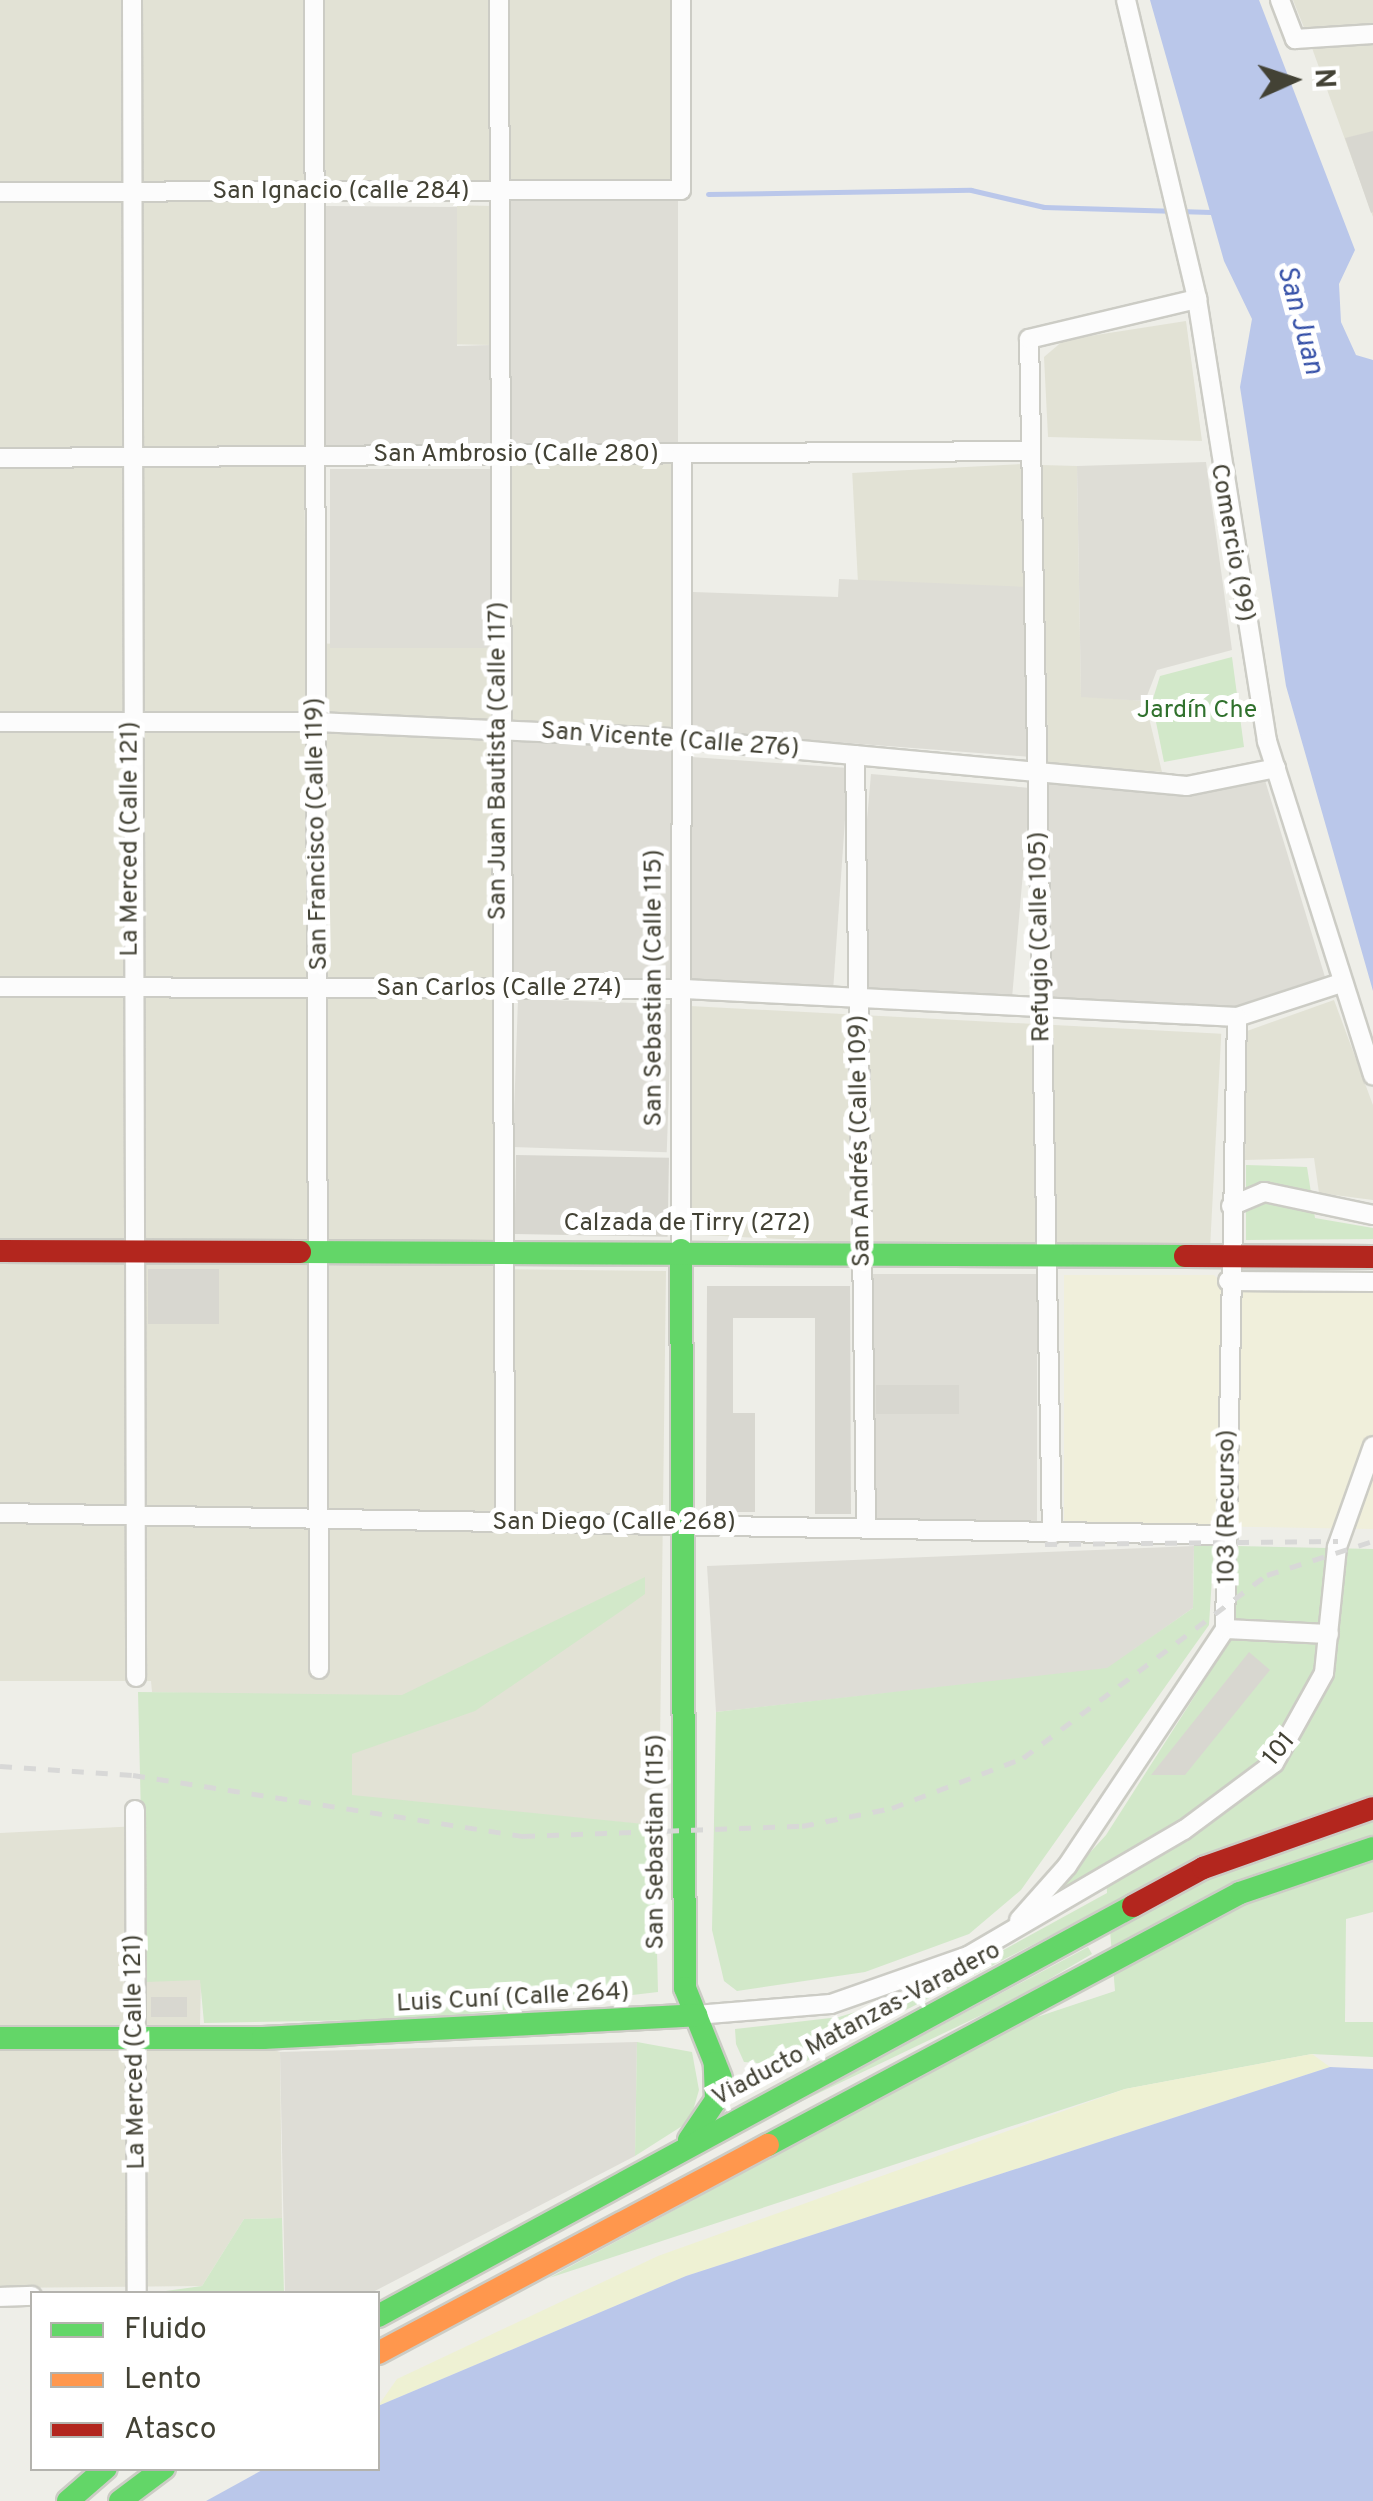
<!DOCTYPE html>
<html>
<head>
<meta charset="utf-8">
<style>
	body { margin:0 }
	#map { position:relative; width:1373px; height:2501px; overflow:hidden; background:#eeeee8; font-family:Overpass,sans-serif }
	div>[style] { position:absolute }
	.residential>* { inset:0; background:#e2e2d5; transform-origin:0 0 }
	.commercial>* { inset:0; background:#f0efdb }
	.industrial>* { inset:0; background:#deddd6; transform-origin:0 0 }
	.green>* { inset:0; background:#d2e8c9 }
	.sand>* { inset:0; background:#eef1d3 }
	.water>* { inset:0; background:#bac7ea }
	.stream>* { height:5px; margin:-2.5px; padding:0 2.5px; transform-origin:2.5px; border-radius:2.5px; background:#bac7ea }
	.building>* { inset:0; background:#d8d7d0; transform-origin:0 0 }
	.roads { filter:drop-shadow(2px 0 #ccccc5) drop-shadow(-2px 0 #ccccc5) drop-shadow(0 2px #ccccc5) drop-shadow(0 -2px #ccccc5) }
	.street>* { height:18px; margin:-9px; padding:0 9px; transform-origin:9px; border-radius:9px; background:#fcfcfc }
	.fast>* { height:22px; margin:-11px; padding:0 11px; transform-origin:11px; border-radius:11px; background:#63d668 }
	.slow>* { height:22px; margin:-11px; padding:0 11px; transform-origin:11px; border-radius:11px; background:#ff974d }
	.jam>* { height:22px; margin:-11px; padding:0 11px; transform-origin:11px; border-radius:11px; background:#b3261e }
	.rail>* { height:5px; margin-top:-2.5px; transform-origin:0; background:repeating-linear-gradient(90deg,#d8d8d7 0 12px,transparent 0 24px) }
	span { translate:-50% -50%; white-space:nowrap; text-align:center; line-height:1.15; -webkit-text-stroke:10px #fff; paint-order:stroke }
	.street-label { font-size:25px; color:#434235 }
	.park-label { font-size:25px; color:#30712d }
	.water-label { font-size:28px; color:#3651a8; font-style:italic }
	.legend { position:absolute; left:30px; top:2291px; width:350px; height:180px; box-sizing:border-box; background:#fff; border:2px solid #b4b3ae; margin:0; padding:12px 18px; list-style:none; font-size:30px; color:#434235 }
	.legend li { display:flex; align-items:center; gap:20px; height:50px }
	.legend b { width:50px; border:2px solid #b4b3ae }
	.north { position:absolute; left:1243px; top:30px; width:100px; height:100px; -webkit-text-stroke:8px #fff; paint-order:stroke; rotate:87deg; font-size:28px; font-weight:700; line-height:40px; text-align:center; color:#434235 }
	.north::after { content:''; display:block; margin:auto; width:35px; height:45px; background:#434235; clip-path:polygon(50% 0,100% 100%,50% 72%,0 100%) }
</style>
</head>
<body>
<div id="map">
	<div class="residential">
		<i style="clip-path:polygon(0 0,672px 0,672px 189px,307px 181px,304px 438px,306px 643px,492px 648px,494px 1269px,666px 1271px,659px 1826px,352px 1796px,350px 1698px,152px 1692px,151px 1681px,0 1681px)"></i>
		<i style="clip-path:polygon(1293px 0,1373px 0,1373px 217px,1312px 48px)"></i>
		<i style="left:494px;top:206px;width:139px;height:37px;rotate:91deg"></i>
		<i style="clip-path:polygon(1186px 321px,1202px 441px,1048px 437px,1044px 357px,1064px 340px)"></i>
		<i style="left:676px;top:462px;width:270px;height:167px;rotate:90deg"></i>
		<i style="left:1022px;top:464px;width:123px;height:170px;rotate:87deg"></i>
		<i style="clip-path:polygon(1042px 465px,1077px 466px,1081px 696px,1145px 701px,1162px 772px,1048px 763px)"></i>
		<i style="clip-path:polygon(1334px 1000px,1373px 1105px,1373px 1200px,1319px 1193px,1314px 1158px,1245px 1160px,1247px 1031px)"></i>
		<i style="left:690px;top:1006px;width:532px;height:228px;rotate:3deg"></i>
		<i style="clip-path:polygon(139px 1826px,143px 1980px,201px 1980px,200px 2025px,280px 2052px,282px 2218px,244px 2219px,202px 2286px,0 2288px,0 1833px)"></i>
	</div>
	<div class="commercial">
		<i style="clip-path:polygon(1064px 1275px,1214px 1275px,1232px 1290px,1373px 1291px,1373px 1529px,1064px 1524px)"></i>
	</div>
	<div class="industrial">
		<i style="left:678px;top:201px;width:251px;height:169px;rotate:90deg"></i>
		<i style="clip-path:polygon(326px 206px,457px 207px,457px 346px,491px 345px,492px 449px,326px 447px)"></i>
		<i style="clip-path:polygon(1206px 462px,1232px 650px,1157px 670px,1145px 701px,1081px 697px,1077px 466px)"></i>
		<i style="left:493px;top:469px;width:179px;height:163px;rotate:90deg"></i>
		<i style="clip-path:polygon(839px 579px,1029px 587px,1031px 757px,691px 731px,693px 592px,838px 597px)"></i>
		<i style="left:510px;top:740px;width:168px;height:243px;rotate:1deg"></i>
		<i style="left:691px;top:757px;width:158px;height:225px;rotate:4deg"></i>
		<i style="left:871px;top:774px;width:160px;height:218px;rotate:5deg"></i>
		<i style="clip-path:polygon(1264px 777px,1325px 977px,1233px 1012px,1051px 1002px,1047px 782px,1181px 794px)"></i>
		<i style="left:518px;top:999px;width:154px;height:148px;rotate:2deg"></i>
		<i style="left:873px;top:1274px;width:164px;height:250px"></i>
		<i style="clip-path:polygon(1194px 1546px,1193px 1608px,1107px 1669px,716px 1712px,707px 1566px)"></i>
		<i style="clip-path:polygon(637px 2042px,635px 2156px,371px 2293px,285px 2293px,280px 2052px)"></i>
	</div>
	<div class="green">
		<i style="clip-path:polygon(1232px 657px,1244px 747px,1164px 762px,1152px 702px,1160px 676px)"></i>
		<i style="clip-path:polygon(1246px 1165px,1307px 1167px,1315px 1218px,1373px 1228px,1373px 1239px,1246px 1240px)"></i>
		<i style="clip-path:polygon(1194px 1546px,1214px 1546px,1209px 1625px,1021px 1890px,969px 1934px,865px 1972px,737px 1991px,724px 1981px,712px 1930px,716px 1712px,1107px 1668px,1193px 1608px)"></i>
		<i style="clip-path:polygon(1235px 1546px,1373px 1549px,1373px 1912px,1346px 1919px,1345px 2022px,1373px 2022px,1373px 2057px,1312px 2054px,1125px 2089px,549px 2278px,1019px 2023px,1115px 1991px,1108px 1906px,797px 2066px,744px 2062px,736px 2044px,735px 2029px,839px 2017px,936px 1987px,1107px 1893px,1106px 1872px,1043px 1904px,1106px 1835px,1233px 1636px)"></i>
		<i style="clip-path:polygon(645px 1577px,645px 1594px,624px 1609px,475px 1711px,352px 1754px,352px 1795px,654px 1825px,658px 1992px,427px 2019px,204px 2023px,200px 1980px,145px 1982px,138px 1692px,402px 1695px)"></i>
		<i style="clip-path:polygon(1088px 1947px,1092px 1954px,1015px 1999px,775px 2114px)"></i>
		<i style="clip-path:polygon(637px 2042px,692px 2052px,699px 2090px,690px 2121px,635px 2156px)"></i>
		<i style="clip-path:polygon(282px 2218px,284px 2293px,151px 2293px,202px 2286px,244px 2219px)"></i>
	</div>
	<div class="sand">
		<i style="clip-path:polygon(1312px 2054px,1330px 2067px,686px 2276px,378px 2406px,397px 2379px,658px 2256px,1125px 2089px)"></i>
	</div>
	<div class="water">
		<i style="clip-path:polygon(1150px 0,1259px 0,1355px 250px,1339px 284px,1341px 322px,1356px 355px,1373px 360px,1373px 991px,1286px 686px,1240px 387px,1252px 319px,1224px 261px)"></i>
		<i style="clip-path:polygon(1330px 2067px,1373px 2069px,1373px 2501px,206px 2501px,264px 2469px,378px 2468px,378px 2406px,686px 2276px)"></i>
	</div>
	<div class="stream">
		<i style="left:708px;top:194px;width:263px;rotate:-0.9deg"></i>
		<i style="left:971px;top:190px;width:75px;rotate:13.1deg"></i>
		<i style="left:1044px;top:207px;width:167px;rotate:1.7deg"></i>
	</div>
	<div class="building">
		<i style="clip-path:polygon(1373px 131px,1373px 212px,1371px 213px,1345px 138px)"></i>
		<i style="left:516px;top:1155px;width:153px;height:79px;rotate:1deg"></i>
		<i style="left:148px;top:1269px;width:71px;height:55px"></i>
		<i style="clip-path:polygon(707px 1286px,850px 1286px,851px 1514px,815px 1514px,815px 1318px,733px 1318px,733px 1413px,755px 1413px,755px 1512px,706px 1512px)"></i>
		<i style="left:876px;top:1385px;width:83px;height:29px"></i>
		<i style="clip-path:polygon(1249px 1652px,1270px 1670px,1185px 1775px,1151px 1775px)"></i>
		<i style="left:151px;top:1997px;width:36px;height:20px"></i>
	</div>
	<div class="roads">
		<div class="street">
			<i style="left:132px;top:0;width:1677px;rotate:89.86deg"></i>
			<i style="left:314px;top:0;width:1669px;rotate:89.83deg"></i>
			<i style="left:499px;top:0;width:1521px;rotate:89.77deg"></i>
			<i style="left:1126px;top:0;width:307px;rotate:76.6deg"></i>
			<i style="left:1197px;top:299px;width:448px;rotate:81deg"></i>
			<i style="left:1267px;top:741px;width:351px;rotate:72.4deg"></i>
			<i style="left:1280px;top:0;width:42px;rotate:69deg"></i>
			<i style="left:1295px;top:39px;width:78px;rotate:-3.7deg"></i>
			<i style="left:0;top:192px;width:681px;rotate:-0.17deg"></i>
			<i style="left:681px;top:190px;width:190px;rotate:-90deg"></i>
			<i style="left:0;top:458px;width:1031px;rotate:-0.39deg"></i>
			<i style="left:0;top:722px;width:317px"></i>
			<i style="left:317px;top:722px;width:354px;rotate:2.6deg"></i>
			<i style="left:671px;top:738px;width:518px;rotate:5.31deg"></i>
			<i style="left:1187px;top:786px;width:91px;rotate:-11.4deg"></i>
			<i style="left:855px;top:755px;width:773px;rotate:89.18deg"></i>
			<i style="left:0;top:987px;width:684px;rotate:0.17deg"></i>
			<i style="left:684px;top:989px;width:554px;rotate:2.9deg"></i>
			<i style="left:1237px;top:1017px;width:109px;rotate:-18.1deg"></i>
			<i style="left:1231px;top:1206px;width:36px;rotate:-23deg"></i>
			<i style="left:1264px;top:1192px;width:111px;rotate:11.9deg"></i>
			<i style="left:681px;top:1250px;width:796px;rotate:-89.93deg"></i>
			<i style="left:1228px;top:1281px;width:145px;rotate:0.4deg"></i>
			<i style="left:0;top:1513px;width:1228px;rotate:1.03deg"></i>
			<i style="left:1052px;top:1534px;width:1195px;rotate:-91.1deg"></i>
			<i style="left:1029px;top:339px;width:173px;rotate:-13.4deg"></i>
			<i style="left:1225px;top:1629px;width:104px;rotate:2.8deg"></i>
			<i style="left:135px;top:1810px;width:484px;rotate:89.8deg"></i>
			<i style="left:1019px;top:1920px;width:72px;rotate:-48.4deg"></i>
			<i style="left:1067px;top:1866px;width:285px;rotate:-56.3deg"></i>
			<i style="left:1225px;top:1629px;width:612px;rotate:-88.88deg"></i>
			<i style="left:696px;top:2015px;width:135px;rotate:-4.7deg"></i>
			<i style="left:831px;top:2004px;width:145px;rotate:-19.3deg"></i>
			<i style="left:968px;top:1956px;width:250px;rotate:-30.3deg"></i>
			<i style="left:1184px;top:1830px;width:112px;rotate:-36.7deg"></i>
			<i style="left:1274px;top:1763px;width:103px;rotate:-60.9deg"></i>
			<i style="left:1324px;top:1673px;width:127px;rotate:-84.1deg"></i>
			<i style="left:1337px;top:1547px;width:107px;rotate:-70.4deg"></i>
			<i style="left:0;top:2297px;width:32px;rotate:-2deg"></i>
		</div>
		<div class="fast">
			<i style="left:681px;top:1250px;width:738px;rotate:89.69deg"></i>
			<i style="left:685px;top:1988px;width:97px;rotate:68.2deg"></i>
			<i style="left:300px;top:1252px;width:885px;rotate:0.26deg"></i>
			<i style="left:0;top:2038px;width:263px"></i>
			<i style="left:263px;top:2038px;width:434px;rotate:-3deg"></i>
			<i style="left:689px;top:2140px;width:48px;rotate:-56deg"></i>
			<i style="left:716px;top:2100px;width:37px;rotate:-92deg"></i>
			<i style="left:768px;top:2145px;width:535px;rotate:-28.1deg"></i>
			<i style="left:1240px;top:1893px;width:140px;rotate:-18.7deg"></i>
			<i style="left:378px;top:2316px;width:859px;rotate:-28.5deg"></i>
			<i style="left:68px;top:2501px;width:50px;rotate:-41deg"></i>
			<i style="left:120px;top:2501px;width:55px;rotate:-36.9deg"></i>
		</div>
		<div class="slow">
			<i style="left:378px;top:2353px;width:442px;rotate:-28.1deg"></i>
		</div>
		<div class="jam">
			<i style="left:0;top:1251px;width:300px;rotate:0.2deg"></i>
			<i style="left:1185px;top:1256px;width:188px;rotate:0.3deg"></i>
			<i style="left:1133px;top:1906px;width:80px;rotate:-28.5deg"></i>
			<i style="left:1203px;top:1868px;width:180px;rotate:-19.4deg"></i>
		</div>
	</div>
	<div class="rail">
		<i style="left:1045px;top:1544px;width:293px;rotate:-0.6deg"></i>
		<i style="left:0;top:1766px;width:133px;rotate:3.9deg"></i>
		<i style="left:133px;top:1775px;width:395px;rotate:8.9deg"></i>
		<i style="left:523px;top:1836px;width:279px;rotate:-2.1deg"></i>
		<i style="left:802px;top:1826px;width:92px;rotate:-11.3deg"></i>
		<i style="left:892px;top:1808px;width:140px;rotate:-20.9deg"></i>
		<i style="left:1023px;top:1758px;width:305px;rotate:-36.9deg"></i>
		<i style="left:1267px;top:1575px;width:111px;rotate:-17.8deg"></i>
	</div>
	<div class="street-label">
		<span style="left:341px;top:192px">San Ignacio (calle 284)</span>
		<span style="left:516px;top:455px">San Ambrosio (Calle 280)</span>
		<span style="left:1231px;top:543px;rotate:80deg">Comercio (99)</span>
		<span style="left:670px;top:741px;rotate:4deg">San Vicente (Calle 276)</span>
		<span style="left:499px;top:761px;rotate:-90deg">San Juan Bautista (Calle 117)</span>
		<span style="left:318px;top:834px;rotate:-91deg">San Francisco (Calle 119)</span>
		<span style="left:131px;top:839px;rotate:-90deg">La Merced (Calle 121)</span>
		<span style="left:1041px;top:937px;rotate:-91deg">Refugio (Calle 105)</span>
		<span style="left:655px;top:988px;rotate:-90deg">San Sebastian (Calle 115)</span>
		<span style="left:499px;top:989px">San Carlos (Calle 274)</span>
		<span style="left:861px;top:1141px;rotate:-91deg">San Andrés (Calle 109)</span>
		<span style="left:687px;top:1224px">Calzada de Tirry (272)</span>
		<span style="left:1228px;top:1507px;rotate:-90deg">103 (Recurso)</span>
		<span style="left:614px;top:1523px">San Diego (Calle 268)</span>
		<span style="left:1280px;top:1750px;rotate:-50deg">101</span>
		<span style="left:657px;top:1842px;rotate:-90deg">San Sebastian (115)</span>
		<span style="left:513px;top:1999px;rotate:-3deg">Luis Cuní (Calle 264)</span>
		<span style="left:857px;top:2025px;rotate:-28deg">Viaducto Matanzas-Varadero</span>
		<span style="left:136px;top:2052px;rotate:-91deg">La Merced (Calle 121)</span>
	</div>
	<div class="park-label">
		<span style="left:1197px;top:711px">Jardín Che</span>
	</div>
	<div class="water-label">
		<span style="left:1299px;top:320px;rotate:75deg">San Juan</span>
	</div>
	<ul class="legend">
	<li><b style="height:12px;background:#63d668"></b>Fluido</li>
	<li><b style="height:12px;background:#ff974d"></b>Lento</li>
	<li><b style="height:12px;background:#b3261e"></b>Atasco</li>
	</ul>
	<div class="north">N</div>
</div>
</body>
</html>
